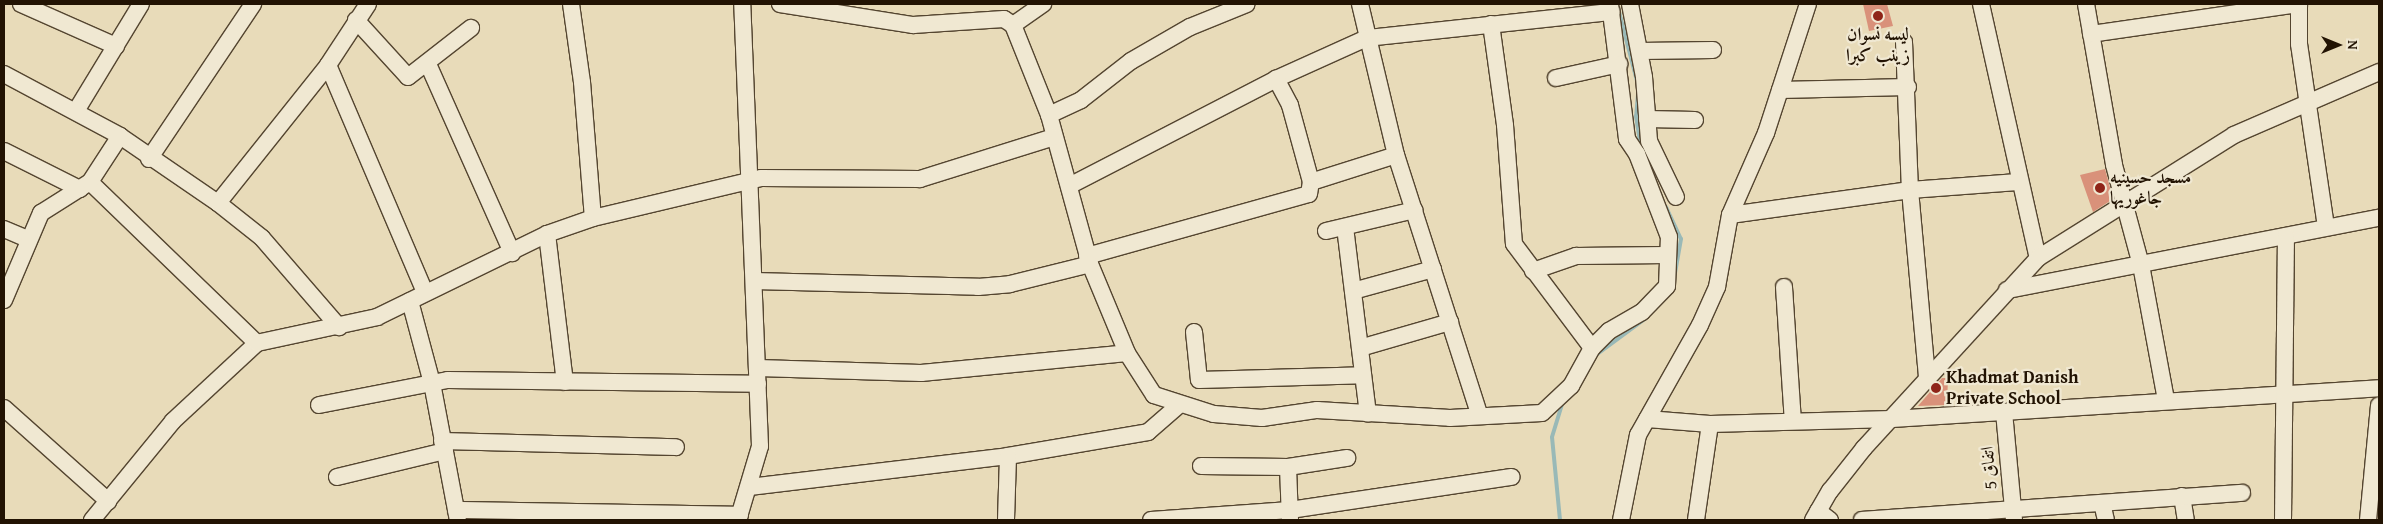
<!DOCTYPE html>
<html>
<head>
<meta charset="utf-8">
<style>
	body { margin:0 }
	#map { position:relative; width:2383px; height:524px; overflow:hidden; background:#e8dbb9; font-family:"Gentium Book Plus",Amiri,serif }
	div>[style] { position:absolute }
	.stream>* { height:4px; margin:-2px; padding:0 2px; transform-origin:2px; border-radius:2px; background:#99b9b7 }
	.building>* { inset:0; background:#d9917a }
	.roads { filter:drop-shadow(1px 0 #544530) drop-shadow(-1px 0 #544530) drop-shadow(0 1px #544530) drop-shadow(0 -1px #544530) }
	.minor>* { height:16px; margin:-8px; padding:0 8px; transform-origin:8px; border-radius:8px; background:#f0e8d2 }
	.dots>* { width:14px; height:14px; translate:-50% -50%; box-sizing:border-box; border:2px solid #f0e8d2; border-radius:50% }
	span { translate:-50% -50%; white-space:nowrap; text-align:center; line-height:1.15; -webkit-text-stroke:4.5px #f0e8d2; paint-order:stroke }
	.poi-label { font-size:18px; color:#221303; font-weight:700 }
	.left { translate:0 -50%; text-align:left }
	.street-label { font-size:18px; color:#221303 }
	.frame { position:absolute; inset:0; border:5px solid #221303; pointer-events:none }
	.north { position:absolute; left:2313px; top:20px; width:50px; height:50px; -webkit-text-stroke:4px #f0e8d2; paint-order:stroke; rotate:90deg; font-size:14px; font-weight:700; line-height:20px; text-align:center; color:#221303 }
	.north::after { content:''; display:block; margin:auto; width:18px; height:22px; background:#221303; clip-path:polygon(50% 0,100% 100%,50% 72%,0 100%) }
</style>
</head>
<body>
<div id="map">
	<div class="stream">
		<i style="left:1618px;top:8px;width:75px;rotate:75.4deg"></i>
		<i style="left:1638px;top:95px;width:21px;rotate:95deg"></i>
		<i style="left:1636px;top:116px;width:31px;rotate:81deg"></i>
		<i style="left:1666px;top:207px;width:35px;rotate:65deg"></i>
		<i style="left:1681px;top:239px;width:35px;rotate:100deg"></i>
		<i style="left:1596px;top:355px;width:62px;rotate:-36.5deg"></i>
		<i style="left:1560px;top:520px;width:83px;rotate:-95.5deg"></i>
		<i style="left:1552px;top:437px;width:34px;rotate:-73deg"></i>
	</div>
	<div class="building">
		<i style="clip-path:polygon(1863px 4px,1887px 4px,1893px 26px,1869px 31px)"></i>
		<i style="clip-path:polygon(2105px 169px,2113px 199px,2093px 212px,2080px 175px)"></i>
		<i style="clip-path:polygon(1942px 378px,1948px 378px,1947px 405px,1918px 406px)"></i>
	</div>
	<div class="roads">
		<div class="minor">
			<i style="left:21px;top:4px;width:104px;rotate:23.9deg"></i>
			<i style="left:571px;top:4px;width:79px;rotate:82deg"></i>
			<i style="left:582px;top:82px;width:136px;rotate:85.4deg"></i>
			<i style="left:780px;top:4px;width:135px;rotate:9deg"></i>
			<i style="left:913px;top:25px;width:91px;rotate:-3.8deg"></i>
			<i style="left:1004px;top:19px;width:11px;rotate:34deg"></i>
			<i style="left:1013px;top:25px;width:97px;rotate:68.2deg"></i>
			<i style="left:1049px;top:115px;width:155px;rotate:74.6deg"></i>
			<i style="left:1090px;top:264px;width:96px;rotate:67.4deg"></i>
			<i style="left:1127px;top:353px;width:50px;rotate:57.3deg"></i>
			<i style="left:1154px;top:395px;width:63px;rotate:17.6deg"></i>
			<i style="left:1214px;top:414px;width:48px;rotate:4.8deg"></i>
			<i style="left:1262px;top:418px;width:56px;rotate:-8.3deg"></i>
			<i style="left:1317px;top:410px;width:133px;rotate:3.4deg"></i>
			<i style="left:1450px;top:418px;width:92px;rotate:-3.1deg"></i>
			<i style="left:1542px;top:413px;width:40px;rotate:-43deg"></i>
			<i style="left:1571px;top:386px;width:43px;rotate:-61.1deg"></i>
			<i style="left:1592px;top:348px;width:24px;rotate:-45deg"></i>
			<i style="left:1609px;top:331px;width:38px;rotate:-30deg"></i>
			<i style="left:1642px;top:312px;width:36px;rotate:-46deg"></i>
			<i style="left:1667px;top:286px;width:49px;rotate:-87.7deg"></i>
			<i style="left:1669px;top:237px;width:89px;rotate:-111.1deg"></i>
			<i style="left:1637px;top:154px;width:18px;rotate:-124deg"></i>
			<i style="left:1627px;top:139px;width:136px;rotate:-97.2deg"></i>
			<i style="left:1360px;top:4px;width:155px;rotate:76.6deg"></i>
			<i style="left:1396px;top:155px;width:274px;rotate:72.2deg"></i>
			<i style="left:1630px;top:4px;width:74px;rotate:79.1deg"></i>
			<i style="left:1644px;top:77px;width:64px;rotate:85.5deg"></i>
			<i style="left:1649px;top:141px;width:62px;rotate:64.3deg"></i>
			<i style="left:1981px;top:4px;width:260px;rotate:77.4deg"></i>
			<i style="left:2086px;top:4px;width:163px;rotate:80.1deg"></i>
			<i style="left:2114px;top:165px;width:104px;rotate:74.9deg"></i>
			<i style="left:2141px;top:265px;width:137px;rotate:79.5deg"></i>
			<i style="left:2299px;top:4px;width:40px;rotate:90deg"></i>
			<i style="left:2299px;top:44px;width:185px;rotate:81.6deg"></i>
			<i style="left:356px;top:20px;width:77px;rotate:47.6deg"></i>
			<i style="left:408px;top:77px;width:80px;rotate:-37.9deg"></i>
			<i style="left:1491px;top:24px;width:102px;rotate:82.1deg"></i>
			<i style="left:1505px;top:125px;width:119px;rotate:85.7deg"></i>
			<i style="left:1514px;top:244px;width:130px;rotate:53.1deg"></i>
			<i style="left:1013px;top:25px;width:37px;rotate:-35deg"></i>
			<i style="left:2091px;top:34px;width:210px;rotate:-8.2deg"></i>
			<i style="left:1904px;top:42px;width:148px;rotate:87.7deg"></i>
			<i style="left:1910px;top:190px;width:189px;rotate:84.8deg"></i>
			<i style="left:1640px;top:51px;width:73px;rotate:-0.8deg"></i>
			<i style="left:428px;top:64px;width:207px;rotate:66deg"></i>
			<i style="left:328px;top:65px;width:247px;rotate:66.9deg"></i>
			<i style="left:4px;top:74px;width:132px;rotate:28.1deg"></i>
			<i style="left:120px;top:136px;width:119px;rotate:34.4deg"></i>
			<i style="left:218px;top:203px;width:56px;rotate:38.5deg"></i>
			<i style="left:262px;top:238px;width:118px;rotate:49.1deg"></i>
			<i style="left:1556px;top:78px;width:65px;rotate:-12.5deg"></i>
			<i style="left:1780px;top:90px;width:128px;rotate:-1.3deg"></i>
			<i style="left:76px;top:111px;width:125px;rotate:-58.7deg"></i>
			<i style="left:1049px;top:115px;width:35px;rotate:-25deg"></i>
			<i style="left:1081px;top:100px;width:63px;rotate:-38deg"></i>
			<i style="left:1131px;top:61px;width:68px;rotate:-30deg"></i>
			<i style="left:1190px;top:27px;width:61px;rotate:-22deg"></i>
			<i style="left:1647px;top:119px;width:48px;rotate:1.2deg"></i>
			<i style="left:4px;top:151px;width:85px;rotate:26.6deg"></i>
			<i style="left:149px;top:159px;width:187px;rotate:-56.1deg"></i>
			<i style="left:90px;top:182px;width:232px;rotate:44deg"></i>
			<i style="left:1311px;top:182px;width:89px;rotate:-17.6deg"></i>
			<i style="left:1069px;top:186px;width:233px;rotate:-27.3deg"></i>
			<i style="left:1276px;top:79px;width:100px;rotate:-24.3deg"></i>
			<i style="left:1367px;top:38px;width:246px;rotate:-6.1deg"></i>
			<i style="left:218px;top:203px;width:176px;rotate:-51.4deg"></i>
			<i style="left:328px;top:65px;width:73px;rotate:-56.7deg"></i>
			<i style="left:1730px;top:215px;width:182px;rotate:-7.9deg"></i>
			<i style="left:1910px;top:190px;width:108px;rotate:-4.2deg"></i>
			<i style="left:1345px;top:227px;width:188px;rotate:83deg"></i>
			<i style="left:4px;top:229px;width:26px;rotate:23deg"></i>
			<i style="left:1326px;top:231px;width:91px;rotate:-13.3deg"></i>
			<i style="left:547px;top:234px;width:149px;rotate:83.1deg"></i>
			<i style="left:1087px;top:256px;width:230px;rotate:-15.6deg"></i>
			<i style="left:1309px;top:194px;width:12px;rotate:-81deg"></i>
			<i style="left:1311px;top:182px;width:80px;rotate:-105.3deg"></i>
			<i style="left:1290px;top:105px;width:30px;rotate:-118deg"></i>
			<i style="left:1533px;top:271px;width:46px;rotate:-19.2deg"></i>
			<i style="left:1576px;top:256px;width:91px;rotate:-0.6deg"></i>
			<i style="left:754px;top:281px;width:224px;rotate:1.5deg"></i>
			<i style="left:978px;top:287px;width:32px;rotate:-5deg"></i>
			<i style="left:1010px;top:284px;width:82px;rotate:-14deg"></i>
			<i style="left:1784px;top:287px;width:134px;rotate:86.2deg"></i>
			<i style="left:2007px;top:290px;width:379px;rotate:-11deg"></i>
			<i style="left:1353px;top:291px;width:83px;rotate:-15.4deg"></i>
			<i style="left:4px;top:300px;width:95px;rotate:-67deg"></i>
			<i style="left:41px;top:213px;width:58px;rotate:-32.3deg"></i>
			<i style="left:90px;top:182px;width:55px;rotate:-56.9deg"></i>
			<i style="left:410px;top:301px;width:85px;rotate:75deg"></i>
			<i style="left:432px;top:383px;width:139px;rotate:79.3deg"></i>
			<i style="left:1194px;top:332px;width:48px;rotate:84.1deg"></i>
			<i style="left:1199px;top:380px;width:164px;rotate:-1.7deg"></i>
			<i style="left:1360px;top:348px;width:94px;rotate:-16.1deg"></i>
			<i style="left:758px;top:368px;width:163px;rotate:1.8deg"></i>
			<i style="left:921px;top:373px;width:207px;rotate:-5.5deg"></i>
			<i style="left:319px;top:405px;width:131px;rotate:-11deg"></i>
			<i style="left:448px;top:380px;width:310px;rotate:0.7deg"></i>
			<i style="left:4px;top:408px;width:140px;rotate:41.8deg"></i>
			<i style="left:2004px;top:412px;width:108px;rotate:84.7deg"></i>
			<i style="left:1647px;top:419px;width:63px;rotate:4.5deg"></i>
			<i style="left:1710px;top:424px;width:182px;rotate:-1.6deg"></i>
			<i style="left:1892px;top:419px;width:488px;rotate:-3.6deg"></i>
			<i style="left:442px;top:441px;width:234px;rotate:1.5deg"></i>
			<i style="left:1201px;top:466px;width:87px;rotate:0.7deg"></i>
			<i style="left:1288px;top:467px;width:60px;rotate:-8.7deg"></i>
			<i style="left:1288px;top:467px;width:52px;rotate:87.8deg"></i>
			<i style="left:337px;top:477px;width:111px;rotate:-13.5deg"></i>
			<i style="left:749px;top:487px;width:261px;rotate:-6.8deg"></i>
			<i style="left:1008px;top:456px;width:142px;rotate:-9.7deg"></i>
			<i style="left:1148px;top:432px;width:40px;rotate:-41deg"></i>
			<i style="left:2182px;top:496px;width:24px;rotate:81deg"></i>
			<i style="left:2102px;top:503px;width:17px;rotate:77deg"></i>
			<i style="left:456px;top:510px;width:284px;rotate:1deg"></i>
			<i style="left:1818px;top:511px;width:15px;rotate:37deg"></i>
			<i style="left:92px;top:520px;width:128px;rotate:-50.7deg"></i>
			<i style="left:173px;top:421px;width:115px;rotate:-42.9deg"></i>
			<i style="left:257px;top:343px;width:123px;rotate:-12.2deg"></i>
			<i style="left:377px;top:317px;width:189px;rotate:-26deg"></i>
			<i style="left:547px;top:234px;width:49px;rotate:-19.2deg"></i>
			<i style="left:593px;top:218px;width:173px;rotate:-13.4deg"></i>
			<i style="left:761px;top:178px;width:159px;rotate:0.4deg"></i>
			<i style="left:920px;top:179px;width:140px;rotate:-17.4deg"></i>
			<i style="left:738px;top:520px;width:77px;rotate:-73.4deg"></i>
			<i style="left:760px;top:446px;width:442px;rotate:-92.3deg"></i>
			<i style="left:1006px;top:520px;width:64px;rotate:-88.2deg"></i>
			<i style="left:1151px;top:520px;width:139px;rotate:-4.1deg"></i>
			<i style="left:1290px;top:510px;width:224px;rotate:-8.5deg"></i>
			<i style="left:1621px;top:520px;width:87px;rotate:-78.7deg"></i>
			<i style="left:1638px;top:435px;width:126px;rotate:-60.6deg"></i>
			<i style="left:1700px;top:325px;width:42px;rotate:-65.9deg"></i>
			<i style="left:1717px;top:287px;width:73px;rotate:-79.8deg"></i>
			<i style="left:1730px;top:215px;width:90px;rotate:-66.3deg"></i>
			<i style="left:1766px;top:133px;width:136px;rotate:-72deg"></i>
			<i style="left:1696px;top:520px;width:97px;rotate:-81.7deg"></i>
			<i style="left:1813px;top:520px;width:34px;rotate:-60deg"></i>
			<i style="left:1830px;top:491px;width:55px;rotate:-51.7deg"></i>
			<i style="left:1864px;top:448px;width:258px;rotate:-47.5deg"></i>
			<i style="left:2038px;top:258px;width:231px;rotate:-32.1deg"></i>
			<i style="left:2234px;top:135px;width:158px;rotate:-23.5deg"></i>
			<i style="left:1862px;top:520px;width:381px;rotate:-4.1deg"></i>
			<i style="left:2283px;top:520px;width:284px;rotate:-89.4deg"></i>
			<i style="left:2368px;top:520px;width:115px;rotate:-84.5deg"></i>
		</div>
	</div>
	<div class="dots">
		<i style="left:1878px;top:16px;background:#8f2418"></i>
		<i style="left:2100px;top:188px;background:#8f2418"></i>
		<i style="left:1936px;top:388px;background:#8f2418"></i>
	</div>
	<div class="poi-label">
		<span style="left:1878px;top:45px">لیسه نسوان<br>زینب کبرا</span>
		<span class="left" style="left:2110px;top:188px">مسجد حسینیه<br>جاغوریها</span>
		<span class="left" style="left:1946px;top:388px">Khadmat Danish<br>Private School</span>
	</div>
	<div class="street-label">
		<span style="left:1989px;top:468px;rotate:-95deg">اتفاق 5</span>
	</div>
	<div class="frame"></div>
	<div class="north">N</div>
</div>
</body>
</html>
